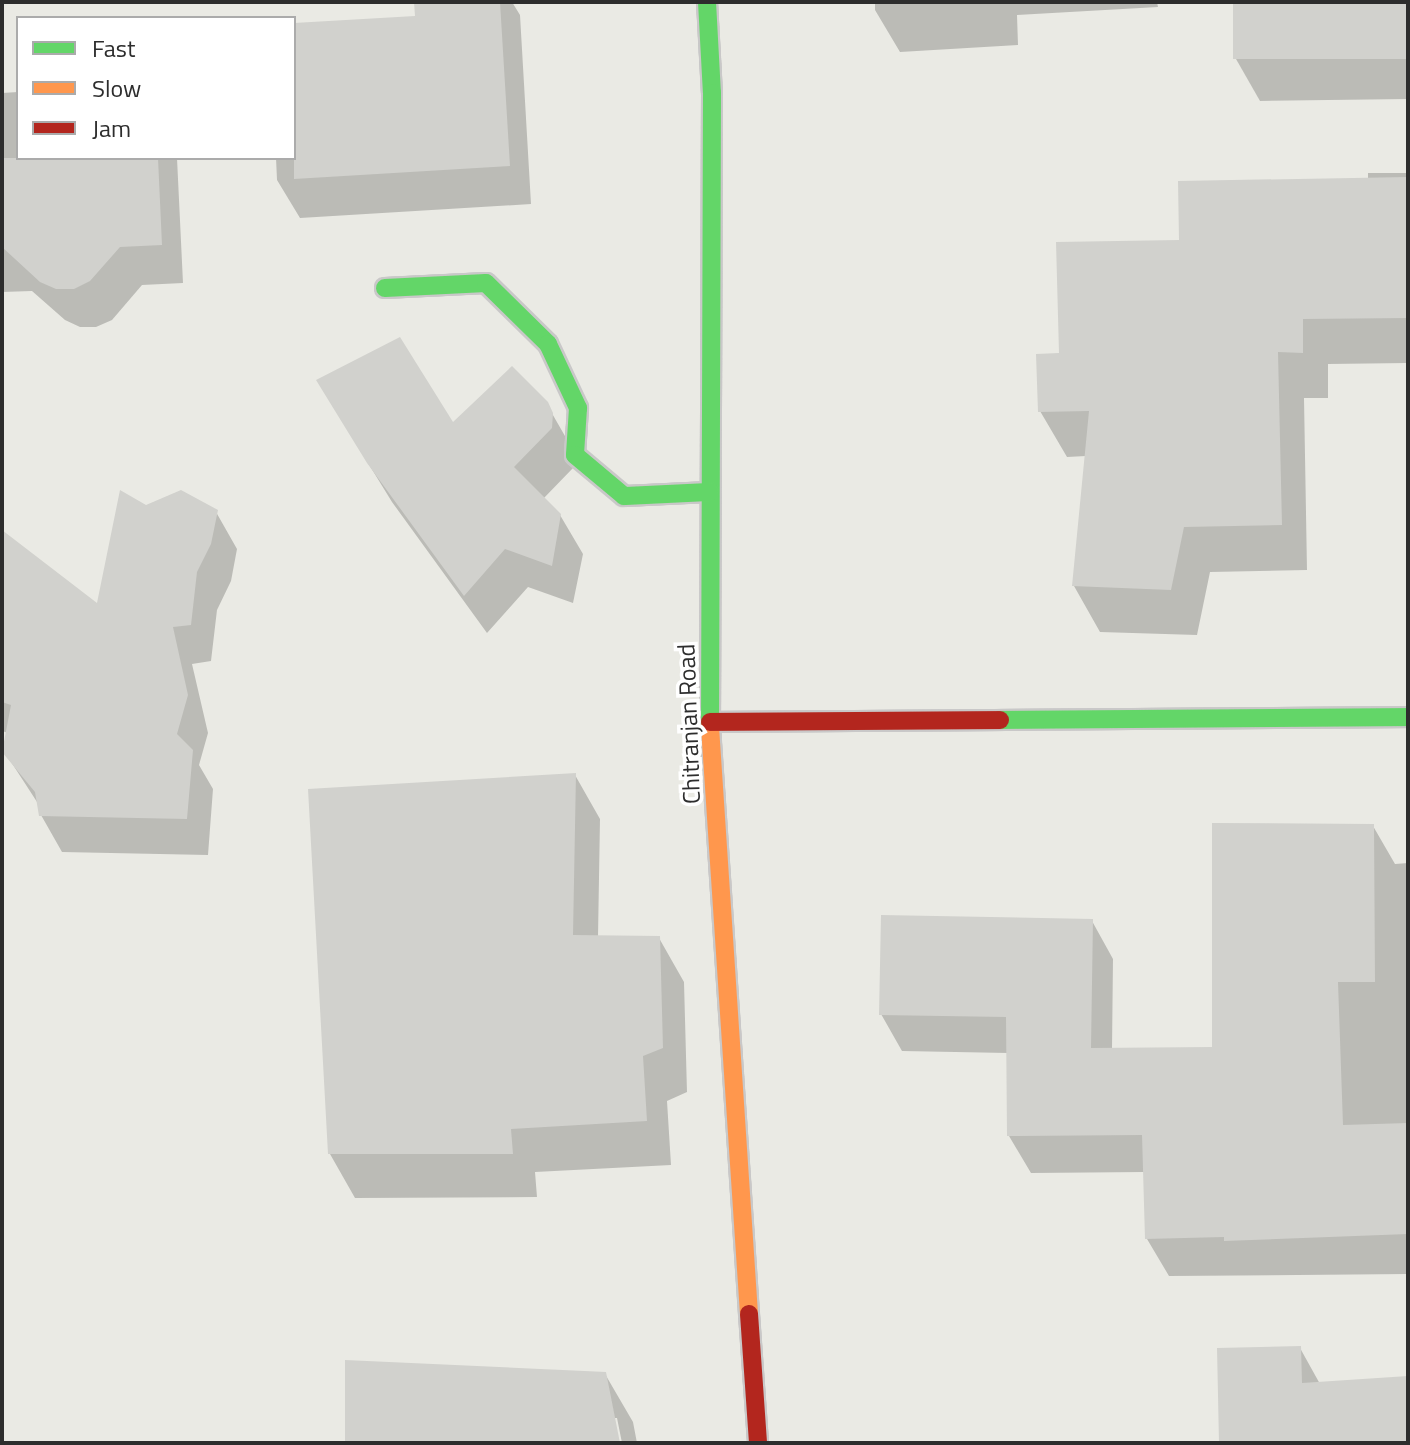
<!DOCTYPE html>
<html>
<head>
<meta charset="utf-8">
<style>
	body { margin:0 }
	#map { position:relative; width:1410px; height:1445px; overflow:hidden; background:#eaeae4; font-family:"Titillium Web",sans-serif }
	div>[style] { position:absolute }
	.shadow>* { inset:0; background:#0003 }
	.building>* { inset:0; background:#d1d1cd; transform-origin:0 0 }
	.roads { filter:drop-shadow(2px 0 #c9c8c8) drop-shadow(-2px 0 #c9c8c8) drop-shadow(0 2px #c9c8c8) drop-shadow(0 -2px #c9c8c8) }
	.fast>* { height:18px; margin:-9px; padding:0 9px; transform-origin:9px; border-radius:9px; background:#63d668 }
	.slow>* { height:18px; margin:-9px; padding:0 9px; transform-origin:9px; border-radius:9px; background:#ff974d }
	.jam>* { height:18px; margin:-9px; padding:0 9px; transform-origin:9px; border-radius:9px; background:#b3261e }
	span { translate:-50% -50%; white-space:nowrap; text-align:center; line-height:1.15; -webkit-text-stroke:7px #fff; paint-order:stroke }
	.street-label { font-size:24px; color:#2d2d2d }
	.frame { position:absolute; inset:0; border:4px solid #2d2d2d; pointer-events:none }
	.legend { position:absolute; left:16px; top:16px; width:280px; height:144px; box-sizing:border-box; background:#fff; border:2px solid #ababab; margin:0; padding:10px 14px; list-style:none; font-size:24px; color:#2d2d2d }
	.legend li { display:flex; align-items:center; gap:16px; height:40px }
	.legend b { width:40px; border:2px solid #ababab }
</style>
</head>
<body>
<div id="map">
	<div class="shadow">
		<i style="clip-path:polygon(416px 2px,512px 2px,520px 15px,531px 204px,300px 218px,277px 180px,276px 158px,294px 158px,294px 25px,417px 18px)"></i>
		<i style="clip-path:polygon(875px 2px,1157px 2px,1158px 7px,1017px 15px,1018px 45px,900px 52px,875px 10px)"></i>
		<i style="clip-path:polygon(1235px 2px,1408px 2px,1408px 99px,1260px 101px,1236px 59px)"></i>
		<i style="clip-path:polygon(18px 92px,18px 158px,177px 158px,183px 283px,142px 285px,112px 320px,96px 327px,80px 327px,65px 320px,32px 291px,2px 292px,2px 93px)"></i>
		<i style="clip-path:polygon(1368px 173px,1408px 173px,1408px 363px,1328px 364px,1328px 398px,1304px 398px,1307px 570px,1210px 572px,1197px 635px,1100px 632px,1074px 586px,1086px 456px,1067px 457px,1040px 411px,1061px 355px,1368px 180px)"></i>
		<i style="clip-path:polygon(546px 403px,569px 443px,573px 468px,543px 499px,560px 515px,583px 554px,573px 603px,528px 587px,487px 633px,392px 502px,341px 419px,453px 425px)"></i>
		<i style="clip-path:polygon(146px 507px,216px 512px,237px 549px,231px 581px,217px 610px,211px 661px,192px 664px,208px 733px,199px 765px,213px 789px,208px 855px,62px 852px,41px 815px,39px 805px,4px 751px,8px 733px,2px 731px,2px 547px,98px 607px)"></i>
		<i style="clip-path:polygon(575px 775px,600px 819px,598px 937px,659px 938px,684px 982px,687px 1092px,667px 1101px,671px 1165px,535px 1172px,537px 1197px,355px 1198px,330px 1154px)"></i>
		<i style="clip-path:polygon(1373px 826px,1395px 864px,1408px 863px,1408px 1274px,1169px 1276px,1147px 1239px,1145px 1172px,1031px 1173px,1009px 1136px,1008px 1053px,902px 1051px,881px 1014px,1092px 921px,1113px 959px,1112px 1050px,1214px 1049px)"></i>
		<i style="clip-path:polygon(1300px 1348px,1320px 1384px,1408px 1378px,1408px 1443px,1221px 1443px)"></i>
		<i style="clip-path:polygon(605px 1374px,633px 1422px,637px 1443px,622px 1443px,617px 1418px,613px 1418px,618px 1443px,347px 1443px)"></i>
	</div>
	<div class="building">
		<i style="clip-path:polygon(414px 2px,500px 2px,510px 166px,294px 179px,294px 23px,415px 16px)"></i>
		<i style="left:1233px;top:2px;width:175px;height:57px"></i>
		<i style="clip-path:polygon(2px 158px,158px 158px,162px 245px,120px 247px,90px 281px,74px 289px,56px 289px,40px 282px,2px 247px)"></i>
		<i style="clip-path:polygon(1408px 177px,1408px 318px,1303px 319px,1303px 353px,1278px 352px,1282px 525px,1184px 527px,1171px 590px,1072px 586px,1089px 411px,1038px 412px,1036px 354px,1059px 353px,1056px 242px,1179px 240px,1178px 181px)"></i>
		<i style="clip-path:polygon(400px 337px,453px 422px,512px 366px,548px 402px,553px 413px,552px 428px,514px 467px,561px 514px,552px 566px,505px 549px,464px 596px,367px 463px,316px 380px)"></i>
		<i style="clip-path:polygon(120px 490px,146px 505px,181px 490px,218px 510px,211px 544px,197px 572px,191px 625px,173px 627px,188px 695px,177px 734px,193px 750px,187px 819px,39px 816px,35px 792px,2px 752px,11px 705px,2px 702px,2px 530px,97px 603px)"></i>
		<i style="clip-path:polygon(576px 773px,573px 935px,660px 936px,663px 1048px,643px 1056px,647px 1121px,511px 1129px,513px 1154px,328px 1154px,308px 789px)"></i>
		<i style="clip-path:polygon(1212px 823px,1374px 824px,1375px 982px,1338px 982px,1343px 1125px,1408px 1123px,1408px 1234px,1224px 1241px,1224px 1237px,1145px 1239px,1142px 1135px,1007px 1136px,1006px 1017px,879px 1015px,881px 915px,1093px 919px,1091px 1048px,1212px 1047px)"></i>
		<i style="clip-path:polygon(1301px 1346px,1302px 1383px,1408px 1376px,1408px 1443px,1219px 1443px,1217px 1348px)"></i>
		<i style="clip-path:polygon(345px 1360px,606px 1372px,620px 1443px,345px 1443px)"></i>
	</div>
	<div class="roads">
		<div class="fast">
			<i style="left:707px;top:2px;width:91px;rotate:86.9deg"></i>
			<i style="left:712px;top:93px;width:634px;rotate:90.18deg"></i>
			<i style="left:385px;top:288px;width:101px;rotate:-2.8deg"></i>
			<i style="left:486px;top:283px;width:87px;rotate:44.5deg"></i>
			<i style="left:548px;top:344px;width:71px;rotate:64.9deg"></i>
			<i style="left:578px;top:408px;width:47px;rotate:93.7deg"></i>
			<i style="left:575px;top:455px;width:64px;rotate:39.9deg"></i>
			<i style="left:624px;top:496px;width:86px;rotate:-2.7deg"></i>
			<i style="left:1000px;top:720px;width:408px;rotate:-0.4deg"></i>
		</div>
		<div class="slow">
			<i style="left:710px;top:727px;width:588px;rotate:86.2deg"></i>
		</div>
		<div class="jam">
			<i style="left:710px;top:722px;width:290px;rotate:-0.4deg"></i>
			<i style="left:749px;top:1314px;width:129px;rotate:86deg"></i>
		</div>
	</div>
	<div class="street-label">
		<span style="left:689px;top:724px;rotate:-92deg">Chitranjan Road</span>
	</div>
	<div class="frame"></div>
	<ul class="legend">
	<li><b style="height:10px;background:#63d668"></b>Fast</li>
	<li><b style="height:10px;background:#ff974d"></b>Slow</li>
	<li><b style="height:10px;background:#b3261e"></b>Jam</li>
	</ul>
</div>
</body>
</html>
